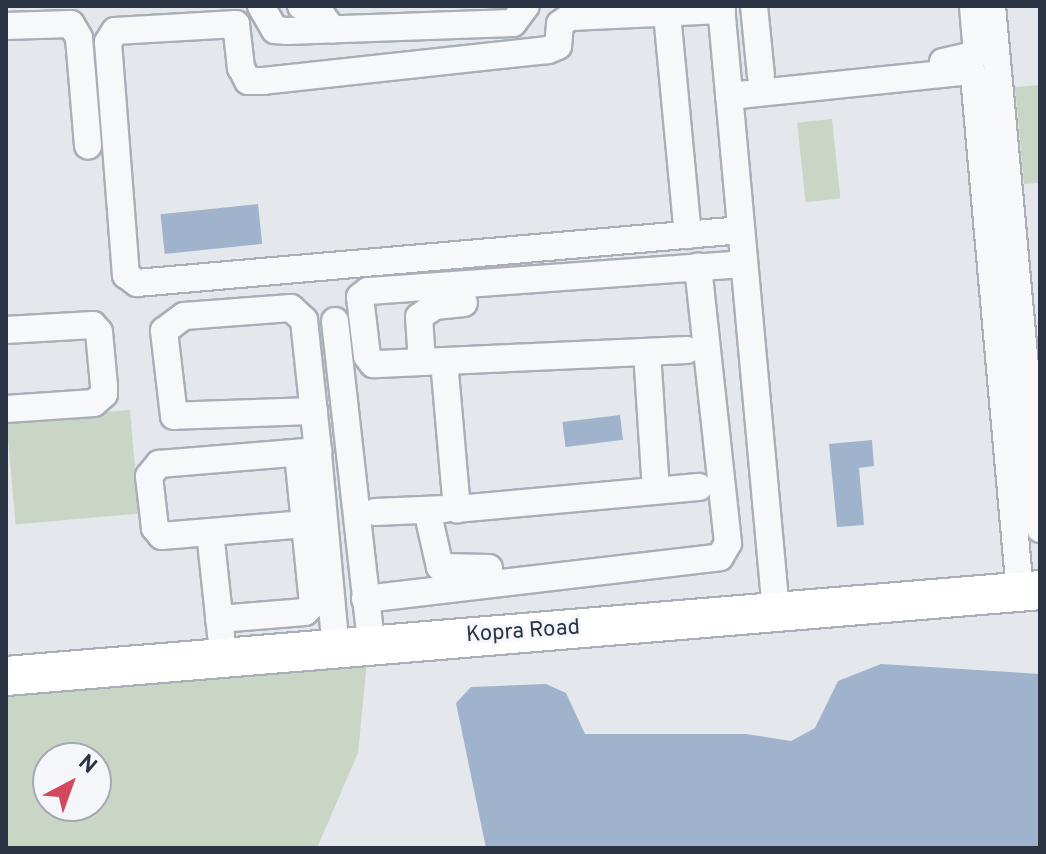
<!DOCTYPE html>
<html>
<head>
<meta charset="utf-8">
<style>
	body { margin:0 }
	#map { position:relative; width:1046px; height:854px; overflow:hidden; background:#e4e7ec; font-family:Overpass,sans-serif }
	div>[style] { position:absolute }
	.green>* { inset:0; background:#c9d6c5; transform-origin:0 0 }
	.water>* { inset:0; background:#9fb4cc; transform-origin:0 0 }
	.roads { filter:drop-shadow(2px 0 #a9aeb7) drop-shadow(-2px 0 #a9aeb7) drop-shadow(0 2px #a9aeb7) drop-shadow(0 -2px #a9aeb7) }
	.street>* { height:26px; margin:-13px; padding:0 13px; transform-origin:13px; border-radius:13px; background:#f7f8fa }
	.secondary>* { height:38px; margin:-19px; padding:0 19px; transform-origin:19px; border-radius:19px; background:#fff }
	span { translate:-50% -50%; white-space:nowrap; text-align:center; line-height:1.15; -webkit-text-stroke:6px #f4f6f9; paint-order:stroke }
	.street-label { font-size:22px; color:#2b3445 }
	.frame { position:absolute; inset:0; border:8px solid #2b3445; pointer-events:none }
	.north { position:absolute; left:32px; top:742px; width:80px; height:80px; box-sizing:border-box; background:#f4f6f9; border:2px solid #a4a8b1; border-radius:50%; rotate:41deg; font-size:22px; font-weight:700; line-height:32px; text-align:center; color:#2b3445 }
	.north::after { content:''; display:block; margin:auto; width:28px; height:36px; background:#d1495b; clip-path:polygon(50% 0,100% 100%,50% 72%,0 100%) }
</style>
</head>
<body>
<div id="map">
	<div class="green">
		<i style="clip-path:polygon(1040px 85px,1040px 183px,1024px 184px,1015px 87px)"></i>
		<i style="left:832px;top:119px;width:80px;height:35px;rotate:84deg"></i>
		<i style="left:130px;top:410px;width:104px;height:124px;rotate:85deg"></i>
		<i style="clip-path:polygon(evenodd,367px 661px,358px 753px,317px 848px,6px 848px,6px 697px,367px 661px,48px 758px,96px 758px,96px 806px,48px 806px,48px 758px)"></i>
	</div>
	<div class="water">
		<i style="left:258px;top:204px;width:40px;height:98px;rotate:84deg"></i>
		<i style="left:620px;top:415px;width:25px;height:58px;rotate:83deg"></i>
		<i style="clip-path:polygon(872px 440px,874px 466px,859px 468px,864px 525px,837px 527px,829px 444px)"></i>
		<i style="clip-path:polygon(881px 664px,1040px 674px,1040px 848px,486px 848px,456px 703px,471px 687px,546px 684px,566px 693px,585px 734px,746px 734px,791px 741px,815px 728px,838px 681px)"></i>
	</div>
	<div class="roads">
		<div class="street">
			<i style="left:261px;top:6px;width:28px;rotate:60deg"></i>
			<i style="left:275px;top:30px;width:12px;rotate:5deg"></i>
			<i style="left:287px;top:31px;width:226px;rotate:-2deg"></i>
			<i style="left:513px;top:23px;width:21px;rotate:-53deg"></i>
			<i style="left:301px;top:6px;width:25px;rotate:27deg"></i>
			<i style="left:323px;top:17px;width:16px;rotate:52deg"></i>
			<i style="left:721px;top:6px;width:608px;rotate:84.81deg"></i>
			<i style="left:754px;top:6px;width:70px;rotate:84.3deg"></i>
			<i style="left:992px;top:6px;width:525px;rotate:84.76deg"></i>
			<i style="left:722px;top:10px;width:152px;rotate:177.4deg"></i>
			<i style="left:570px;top:17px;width:12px;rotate:145deg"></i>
			<i style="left:560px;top:24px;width:22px;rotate:95deg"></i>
			<i style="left:558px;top:46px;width:11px;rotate:158deg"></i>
			<i style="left:548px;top:50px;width:286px;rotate:173.8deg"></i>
			<i style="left:264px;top:81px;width:16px;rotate:180deg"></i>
			<i style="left:248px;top:81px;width:15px;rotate:-118deg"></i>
			<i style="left:241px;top:68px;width:44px;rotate:-96.5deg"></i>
			<i style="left:236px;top:24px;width:121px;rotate:176.7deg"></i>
			<i style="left:115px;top:31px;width:13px;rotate:122deg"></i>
			<i style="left:108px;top:42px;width:234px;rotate:85.6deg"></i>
			<i style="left:126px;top:275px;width:14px;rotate:36deg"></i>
			<i style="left:137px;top:283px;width:606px;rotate:-5.01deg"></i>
			<i style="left:667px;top:14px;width:222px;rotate:84.6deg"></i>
			<i style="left:6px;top:26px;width:65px;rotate:-1.8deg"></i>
			<i style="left:71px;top:24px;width:16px;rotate:60deg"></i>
			<i style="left:79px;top:38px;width:108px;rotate:85.2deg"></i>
			<i style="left:943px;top:62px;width:35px;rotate:-13deg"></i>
			<i style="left:977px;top:54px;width:48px;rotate:-94.8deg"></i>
			<i style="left:729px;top:96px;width:235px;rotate:-5.9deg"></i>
			<i style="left:963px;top:72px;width:11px;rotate:15deg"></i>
			<i style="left:974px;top:75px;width:519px;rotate:84.92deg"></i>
			<i style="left:335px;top:321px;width:325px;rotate:83.6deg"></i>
			<i style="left:6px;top:330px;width:87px;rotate:-3.3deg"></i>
			<i style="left:93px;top:325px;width:9px;rotate:49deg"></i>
			<i style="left:99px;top:332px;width:54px;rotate:84.7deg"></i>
			<i style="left:104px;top:386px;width:8px;rotate:90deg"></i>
			<i style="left:104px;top:394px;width:13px;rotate:138deg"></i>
			<i style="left:94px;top:403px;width:88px;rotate:176.1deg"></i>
			<i style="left:687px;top:350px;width:314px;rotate:177.4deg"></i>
			<i style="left:373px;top:364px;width:10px;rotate:-127deg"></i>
			<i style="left:367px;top:356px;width:59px;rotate:-96.8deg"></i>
			<i style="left:360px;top:297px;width:10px;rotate:-37deg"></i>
			<i style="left:368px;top:291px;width:377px;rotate:-4.1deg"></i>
			<i style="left:647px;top:352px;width:139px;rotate:86.3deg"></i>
			<i style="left:444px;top:361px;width:149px;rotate:85deg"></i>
			<i style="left:457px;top:509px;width:243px;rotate:-5.2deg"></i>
			<i style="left:422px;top:362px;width:45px;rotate:-93.8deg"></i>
			<i style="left:419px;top:317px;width:19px;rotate:-35deg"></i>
			<i style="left:435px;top:306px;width:29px;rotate:-6deg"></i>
			<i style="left:314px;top:411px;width:140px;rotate:178deg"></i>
			<i style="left:174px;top:416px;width:86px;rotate:-96.7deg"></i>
			<i style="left:164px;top:331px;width:25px;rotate:-37deg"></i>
			<i style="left:184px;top:316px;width:107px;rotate:-4.3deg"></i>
			<i style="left:291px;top:308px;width:18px;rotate:43deg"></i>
			<i style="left:304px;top:320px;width:123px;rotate:83.9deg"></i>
			<i style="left:317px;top:442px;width:208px;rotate:84.8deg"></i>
			<i style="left:427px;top:510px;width:58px;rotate:77.2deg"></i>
			<i style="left:440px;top:567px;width:49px;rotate:1.2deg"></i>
			<i style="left:375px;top:512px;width:70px;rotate:-2.5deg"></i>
			<i style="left:305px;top:524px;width:144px;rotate:175.2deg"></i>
			<i style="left:162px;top:536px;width:11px;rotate:-131deg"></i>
			<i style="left:155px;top:528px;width:52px;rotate:-96.6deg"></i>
			<i style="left:149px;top:476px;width:16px;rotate:-50deg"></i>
			<i style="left:159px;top:464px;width:160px;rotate:-4.7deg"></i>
			<i style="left:210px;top:532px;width:104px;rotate:83.9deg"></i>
			<i style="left:365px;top:599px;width:357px;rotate:-6.7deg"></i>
			<i style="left:720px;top:557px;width:16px;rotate:-60deg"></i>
			<i style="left:728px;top:543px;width:278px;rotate:-96.2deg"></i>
			<i style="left:219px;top:619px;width:86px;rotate:-4.7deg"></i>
			<i style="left:305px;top:612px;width:11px;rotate:-45deg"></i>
			<i style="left:313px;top:604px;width:152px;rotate:-95.7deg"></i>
		</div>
		<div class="secondary">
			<i style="left:6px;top:676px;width:1038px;rotate:-4.75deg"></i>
		</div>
	</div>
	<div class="street-label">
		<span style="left:523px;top:632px;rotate:-4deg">Kopra Road</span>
	</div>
	<div class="frame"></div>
	<div class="north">N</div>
</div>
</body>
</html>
